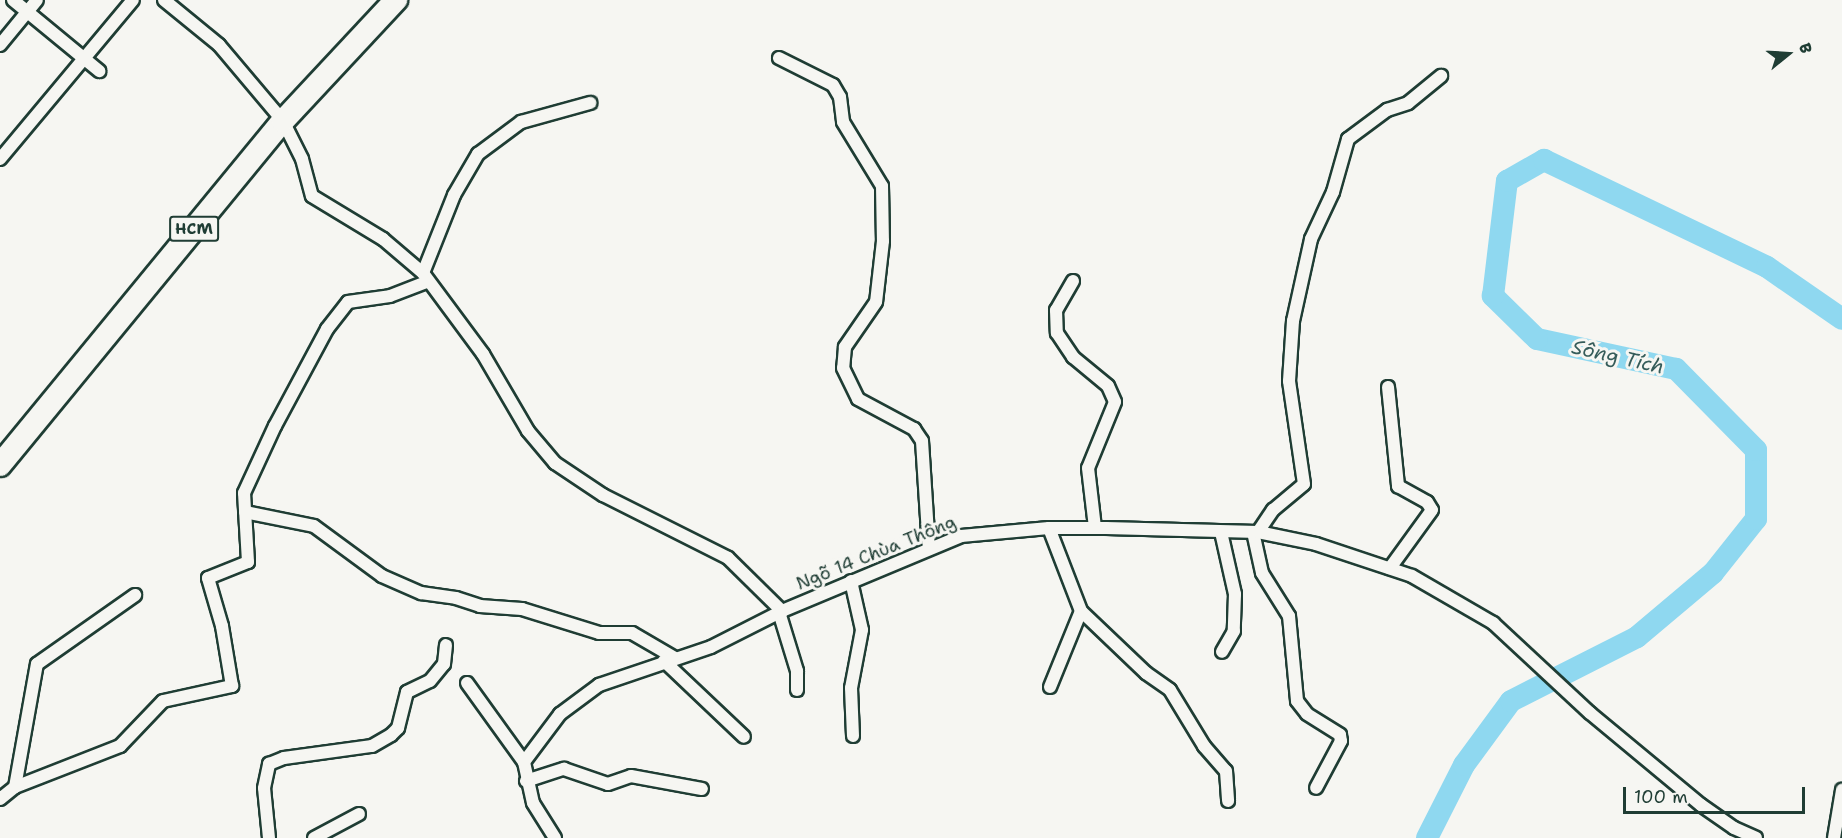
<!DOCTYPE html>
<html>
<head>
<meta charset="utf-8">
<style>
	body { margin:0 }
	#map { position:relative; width:1842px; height:838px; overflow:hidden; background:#f6f6f2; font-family:"Shantell Sans",sans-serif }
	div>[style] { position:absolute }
	.river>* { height:22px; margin:-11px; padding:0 11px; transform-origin:11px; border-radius:11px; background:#8fd8f0 }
	.roads { filter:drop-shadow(2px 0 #1f3d34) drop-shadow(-2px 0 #1f3d34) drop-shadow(0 2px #1f3d34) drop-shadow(0 -2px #1f3d34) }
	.street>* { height:12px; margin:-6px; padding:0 6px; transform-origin:6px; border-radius:6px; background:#f6f6f2 }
	.highway>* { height:22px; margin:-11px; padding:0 11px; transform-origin:11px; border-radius:11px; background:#f6f6f2 }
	span { translate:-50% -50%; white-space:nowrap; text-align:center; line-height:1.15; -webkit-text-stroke:6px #f6f6f2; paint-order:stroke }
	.shield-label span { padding:2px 4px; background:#f6f6f2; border:2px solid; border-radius:4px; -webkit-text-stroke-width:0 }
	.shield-label { font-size:16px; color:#1f3d34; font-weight:700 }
	.street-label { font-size:18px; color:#1f3d34 }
	.water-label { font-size:20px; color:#355c5a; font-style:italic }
	.north { position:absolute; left:1758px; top:24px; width:60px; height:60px; -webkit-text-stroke:4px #f6f6f2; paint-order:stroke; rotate:72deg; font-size:16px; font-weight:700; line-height:24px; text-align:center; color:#1f3d34 }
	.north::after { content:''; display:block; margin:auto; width:21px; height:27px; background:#1f3d34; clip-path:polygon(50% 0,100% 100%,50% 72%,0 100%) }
	.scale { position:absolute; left:1623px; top:787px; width:182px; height:27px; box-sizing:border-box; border:3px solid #1f3d34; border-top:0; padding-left:8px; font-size:18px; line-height:21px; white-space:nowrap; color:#1f3d34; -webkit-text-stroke:4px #f6f6f2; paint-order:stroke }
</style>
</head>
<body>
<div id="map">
	<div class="river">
		<i style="left:1427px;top:838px;width:82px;rotate:-63.1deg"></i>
		<i style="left:1464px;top:765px;width:79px;rotate:-53.7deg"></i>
		<i style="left:1511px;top:701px;width:141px;rotate:-26.9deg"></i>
		<i style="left:1637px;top:637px;width:99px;rotate:-40.1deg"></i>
		<i style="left:1713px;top:573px;width:69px;rotate:-51.5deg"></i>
		<i style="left:1756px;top:519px;width:69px;rotate:-90deg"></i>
		<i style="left:1756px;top:450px;width:114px;rotate:-134.6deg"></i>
		<i style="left:1676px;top:369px;width:142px;rotate:-167.8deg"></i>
		<i style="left:1537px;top:339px;width:62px;rotate:-135.7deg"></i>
		<i style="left:1493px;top:296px;width:116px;rotate:-83.1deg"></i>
		<i style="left:1507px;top:181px;width:43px;rotate:-29.6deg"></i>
		<i style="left:1544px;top:160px;width:247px;rotate:25.6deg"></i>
		<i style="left:1767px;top:267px;width:91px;rotate:34.7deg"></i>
	</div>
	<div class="roads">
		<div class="street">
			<i style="left:13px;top:0;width:112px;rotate:39.5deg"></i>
			<i style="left:164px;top:0;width:71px;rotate:39.3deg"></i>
			<i style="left:219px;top:45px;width:99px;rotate:49.9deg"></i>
			<i style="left:283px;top:121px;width:42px;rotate:63.4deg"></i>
			<i style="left:302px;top:159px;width:38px;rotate:75deg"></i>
			<i style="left:312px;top:196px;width:83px;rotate:31.2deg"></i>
			<i style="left:383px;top:239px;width:52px;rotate:40.4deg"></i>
			<i style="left:423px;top:273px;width:101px;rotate:53.5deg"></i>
			<i style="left:483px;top:354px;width:89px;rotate:59.7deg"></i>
			<i style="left:528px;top:431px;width:42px;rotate:49.8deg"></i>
			<i style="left:555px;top:463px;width:58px;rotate:33.7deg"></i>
			<i style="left:603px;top:495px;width:140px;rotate:26.7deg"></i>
			<i style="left:728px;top:558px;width:76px;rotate:44.5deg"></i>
			<i style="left:0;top:45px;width:58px;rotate:-50.6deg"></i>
			<i style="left:779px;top:58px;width:60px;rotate:26.6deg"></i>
			<i style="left:833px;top:85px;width:14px;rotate:60deg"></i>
			<i style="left:840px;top:97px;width:25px;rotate:83deg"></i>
			<i style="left:843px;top:122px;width:75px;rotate:58.6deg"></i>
			<i style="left:882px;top:186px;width:55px;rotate:89deg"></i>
			<i style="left:883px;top:241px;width:61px;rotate:96.5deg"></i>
			<i style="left:876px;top:302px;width:55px;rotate:124.6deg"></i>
			<i style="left:845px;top:347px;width:21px;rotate:95deg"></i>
			<i style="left:843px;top:368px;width:34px;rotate:64deg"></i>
			<i style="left:858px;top:399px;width:64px;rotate:28.2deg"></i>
			<i style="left:914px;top:429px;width:14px;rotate:56deg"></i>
			<i style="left:922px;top:441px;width:108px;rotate:86.3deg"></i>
			<i style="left:0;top:159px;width:207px;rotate:-50.1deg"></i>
			<i style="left:423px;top:273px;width:84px;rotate:-68.3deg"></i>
			<i style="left:454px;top:195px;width:48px;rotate:-59.7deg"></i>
			<i style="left:478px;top:154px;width:54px;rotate:-36.7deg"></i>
			<i style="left:521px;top:122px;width:72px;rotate:-15.4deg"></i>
			<i style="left:1073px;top:281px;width:34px;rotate:120deg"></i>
			<i style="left:1056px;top:310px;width:23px;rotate:88deg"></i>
			<i style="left:1057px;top:333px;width:29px;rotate:56deg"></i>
			<i style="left:1073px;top:357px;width:45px;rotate:39.6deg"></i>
			<i style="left:1108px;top:386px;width:17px;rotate:66deg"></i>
			<i style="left:1115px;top:402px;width:71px;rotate:112.2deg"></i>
			<i style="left:1088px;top:468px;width:60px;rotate:83.3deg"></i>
			<i style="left:1388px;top:387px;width:100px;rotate:84.2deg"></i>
			<i style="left:1398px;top:486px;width:33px;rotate:29deg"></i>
			<i style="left:1427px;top:502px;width:9px;rotate:58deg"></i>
			<i style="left:1432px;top:510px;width:72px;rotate:125.9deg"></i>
			<i style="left:245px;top:512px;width:70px;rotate:11.5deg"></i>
			<i style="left:314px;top:526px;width:84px;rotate:36.3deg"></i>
			<i style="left:382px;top:576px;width:43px;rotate:23.6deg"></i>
			<i style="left:421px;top:593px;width:35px;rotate:8deg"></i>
			<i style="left:456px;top:598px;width:25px;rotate:18deg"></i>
			<i style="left:480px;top:606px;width:42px;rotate:4.1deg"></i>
			<i style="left:522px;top:609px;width:81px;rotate:17.3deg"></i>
			<i style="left:599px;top:633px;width:33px"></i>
			<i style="left:632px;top:633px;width:50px;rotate:30.2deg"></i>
			<i style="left:1049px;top:528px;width:89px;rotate:68.9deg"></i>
			<i style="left:1081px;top:611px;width:90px;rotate:43.6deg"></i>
			<i style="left:1146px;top:673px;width:29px;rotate:35deg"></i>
			<i style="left:1170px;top:690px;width:66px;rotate:58.7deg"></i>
			<i style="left:1204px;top:746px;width:33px;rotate:49deg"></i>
			<i style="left:1226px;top:771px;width:30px;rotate:86deg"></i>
			<i style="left:1221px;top:532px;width:64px;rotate:77.3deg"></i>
			<i style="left:1235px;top:594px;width:37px;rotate:92deg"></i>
			<i style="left:1234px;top:631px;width:24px;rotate:120deg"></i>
			<i style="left:1253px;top:532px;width:42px;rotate:77.6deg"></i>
			<i style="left:1262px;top:573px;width:51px;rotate:57.9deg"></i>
			<i style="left:1289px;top:616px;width:85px;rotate:84.6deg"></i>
			<i style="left:1297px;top:701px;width:16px;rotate:52deg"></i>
			<i style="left:1307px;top:714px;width:39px;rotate:32deg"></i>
			<i style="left:1340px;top:735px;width:6px;rotate:81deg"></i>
			<i style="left:1341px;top:741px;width:53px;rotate:118deg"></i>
			<i style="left:1258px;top:532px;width:27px;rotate:-56deg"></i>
			<i style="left:1273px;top:510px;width:40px;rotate:-40deg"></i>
			<i style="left:1304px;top:484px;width:104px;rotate:-98.3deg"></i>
			<i style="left:1289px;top:381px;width:60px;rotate:-86.2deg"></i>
			<i style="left:1293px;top:321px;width:84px;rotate:-77.6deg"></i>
			<i style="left:1311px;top:239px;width:52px;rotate:-64.9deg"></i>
			<i style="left:1333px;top:192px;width:55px;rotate:-74.2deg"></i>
			<i style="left:1348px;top:139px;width:49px;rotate:-36.6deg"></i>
			<i style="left:1387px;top:110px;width:22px;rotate:-18deg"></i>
			<i style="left:1408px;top:103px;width:43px;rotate:-39.3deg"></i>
			<i style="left:851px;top:581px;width:50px;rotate:77.3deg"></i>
			<i style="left:862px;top:630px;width:59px;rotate:100.7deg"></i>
			<i style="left:851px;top:688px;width:48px;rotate:87.6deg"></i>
			<i style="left:779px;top:612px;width:62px;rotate:73deg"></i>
			<i style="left:797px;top:671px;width:19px;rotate:90deg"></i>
			<i style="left:664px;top:661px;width:110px;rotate:43.5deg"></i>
			<i style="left:467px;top:683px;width:97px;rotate:54.2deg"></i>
			<i style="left:1050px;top:687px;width:82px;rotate:-67.8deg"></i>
			<i style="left:526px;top:781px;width:40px;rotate:-18deg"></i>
			<i style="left:564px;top:769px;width:46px;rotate:18.8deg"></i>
			<i style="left:608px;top:784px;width:24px;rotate:-19deg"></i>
			<i style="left:631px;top:776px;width:72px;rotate:10.4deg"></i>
			<i style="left:15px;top:787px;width:125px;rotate:-79.9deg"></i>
			<i style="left:37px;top:664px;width:120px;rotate:-35.1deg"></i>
			<i style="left:0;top:799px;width:19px;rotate:-39deg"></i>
			<i style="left:15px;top:787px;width:113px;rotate:-21.3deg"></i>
			<i style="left:120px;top:746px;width:62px;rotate:-46.3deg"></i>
			<i style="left:163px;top:701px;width:71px;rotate:-12.3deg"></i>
			<i style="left:232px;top:686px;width:61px;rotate:-99.5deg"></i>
			<i style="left:222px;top:626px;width:50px;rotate:-106.3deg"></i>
			<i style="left:208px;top:578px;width:43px;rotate:-21.8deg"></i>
			<i style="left:248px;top:562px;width:69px;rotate:-93.3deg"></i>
			<i style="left:244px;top:493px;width:74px;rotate:-65.2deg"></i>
			<i style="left:275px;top:426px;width:110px;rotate:-61.8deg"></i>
			<i style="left:327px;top:329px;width:34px;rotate:-52deg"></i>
			<i style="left:348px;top:302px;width:42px;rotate:-8.1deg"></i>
			<i style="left:390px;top:296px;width:40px;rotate:-21deg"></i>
			<i style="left:269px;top:838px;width:50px;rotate:-95.7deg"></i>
			<i style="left:264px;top:788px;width:25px;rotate:-78deg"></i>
			<i style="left:269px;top:764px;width:16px;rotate:-22deg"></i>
			<i style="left:284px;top:758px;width:89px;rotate:-7.8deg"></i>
			<i style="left:372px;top:746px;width:22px;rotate:-30deg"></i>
			<i style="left:391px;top:735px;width:10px;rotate:-45deg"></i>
			<i style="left:398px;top:728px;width:37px;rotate:-76deg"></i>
			<i style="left:407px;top:692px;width:25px;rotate:-26deg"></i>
			<i style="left:430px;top:681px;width:22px;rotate:-51deg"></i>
			<i style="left:444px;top:664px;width:19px;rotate:-84deg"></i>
			<i style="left:314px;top:838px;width:51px;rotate:-28.1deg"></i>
			<i style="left:555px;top:838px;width:41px;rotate:-122.2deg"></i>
			<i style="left:533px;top:803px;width:42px;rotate:-102.4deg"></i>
			<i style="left:524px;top:762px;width:60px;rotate:-53.1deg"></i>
			<i style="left:560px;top:714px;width:49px;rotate:-36.6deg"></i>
			<i style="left:599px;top:685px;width:118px;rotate:-18.7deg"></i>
			<i style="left:711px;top:647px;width:80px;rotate:-26.9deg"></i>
			<i style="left:782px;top:611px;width:194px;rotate:-22.7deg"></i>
			<i style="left:961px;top:536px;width:88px;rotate:-5.2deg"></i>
			<i style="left:1049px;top:528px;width:57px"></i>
			<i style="left:1106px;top:528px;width:152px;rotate:1.5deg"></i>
			<i style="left:1258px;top:532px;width:59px;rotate:11.7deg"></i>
			<i style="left:1316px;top:544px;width:101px;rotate:18.4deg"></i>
			<i style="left:1412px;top:576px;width:94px;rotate:30.1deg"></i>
			<i style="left:1493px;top:623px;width:132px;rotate:42.9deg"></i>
			<i style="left:1590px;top:713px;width:144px;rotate:39.7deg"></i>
			<i style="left:1701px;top:805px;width:40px;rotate:34.9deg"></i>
			<i style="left:1734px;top:828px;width:24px;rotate:24deg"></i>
			<i style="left:1834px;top:838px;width:49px;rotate:-80.5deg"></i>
		</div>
		<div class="highway">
			<i style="left:0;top:465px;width:445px;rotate:-50.6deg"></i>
			<i style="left:283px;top:121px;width:166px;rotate:-47deg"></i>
		</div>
	</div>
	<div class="shield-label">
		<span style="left:194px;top:229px">HCM</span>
	</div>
	<div class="street-label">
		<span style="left:876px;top:553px;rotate:-22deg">Ngõ 14 Chùa Thông</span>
	</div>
	<div class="water-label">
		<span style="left:1618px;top:357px;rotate:13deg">Sông Tích</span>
	</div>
	<div class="north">B</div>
	<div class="scale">100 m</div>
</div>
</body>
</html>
